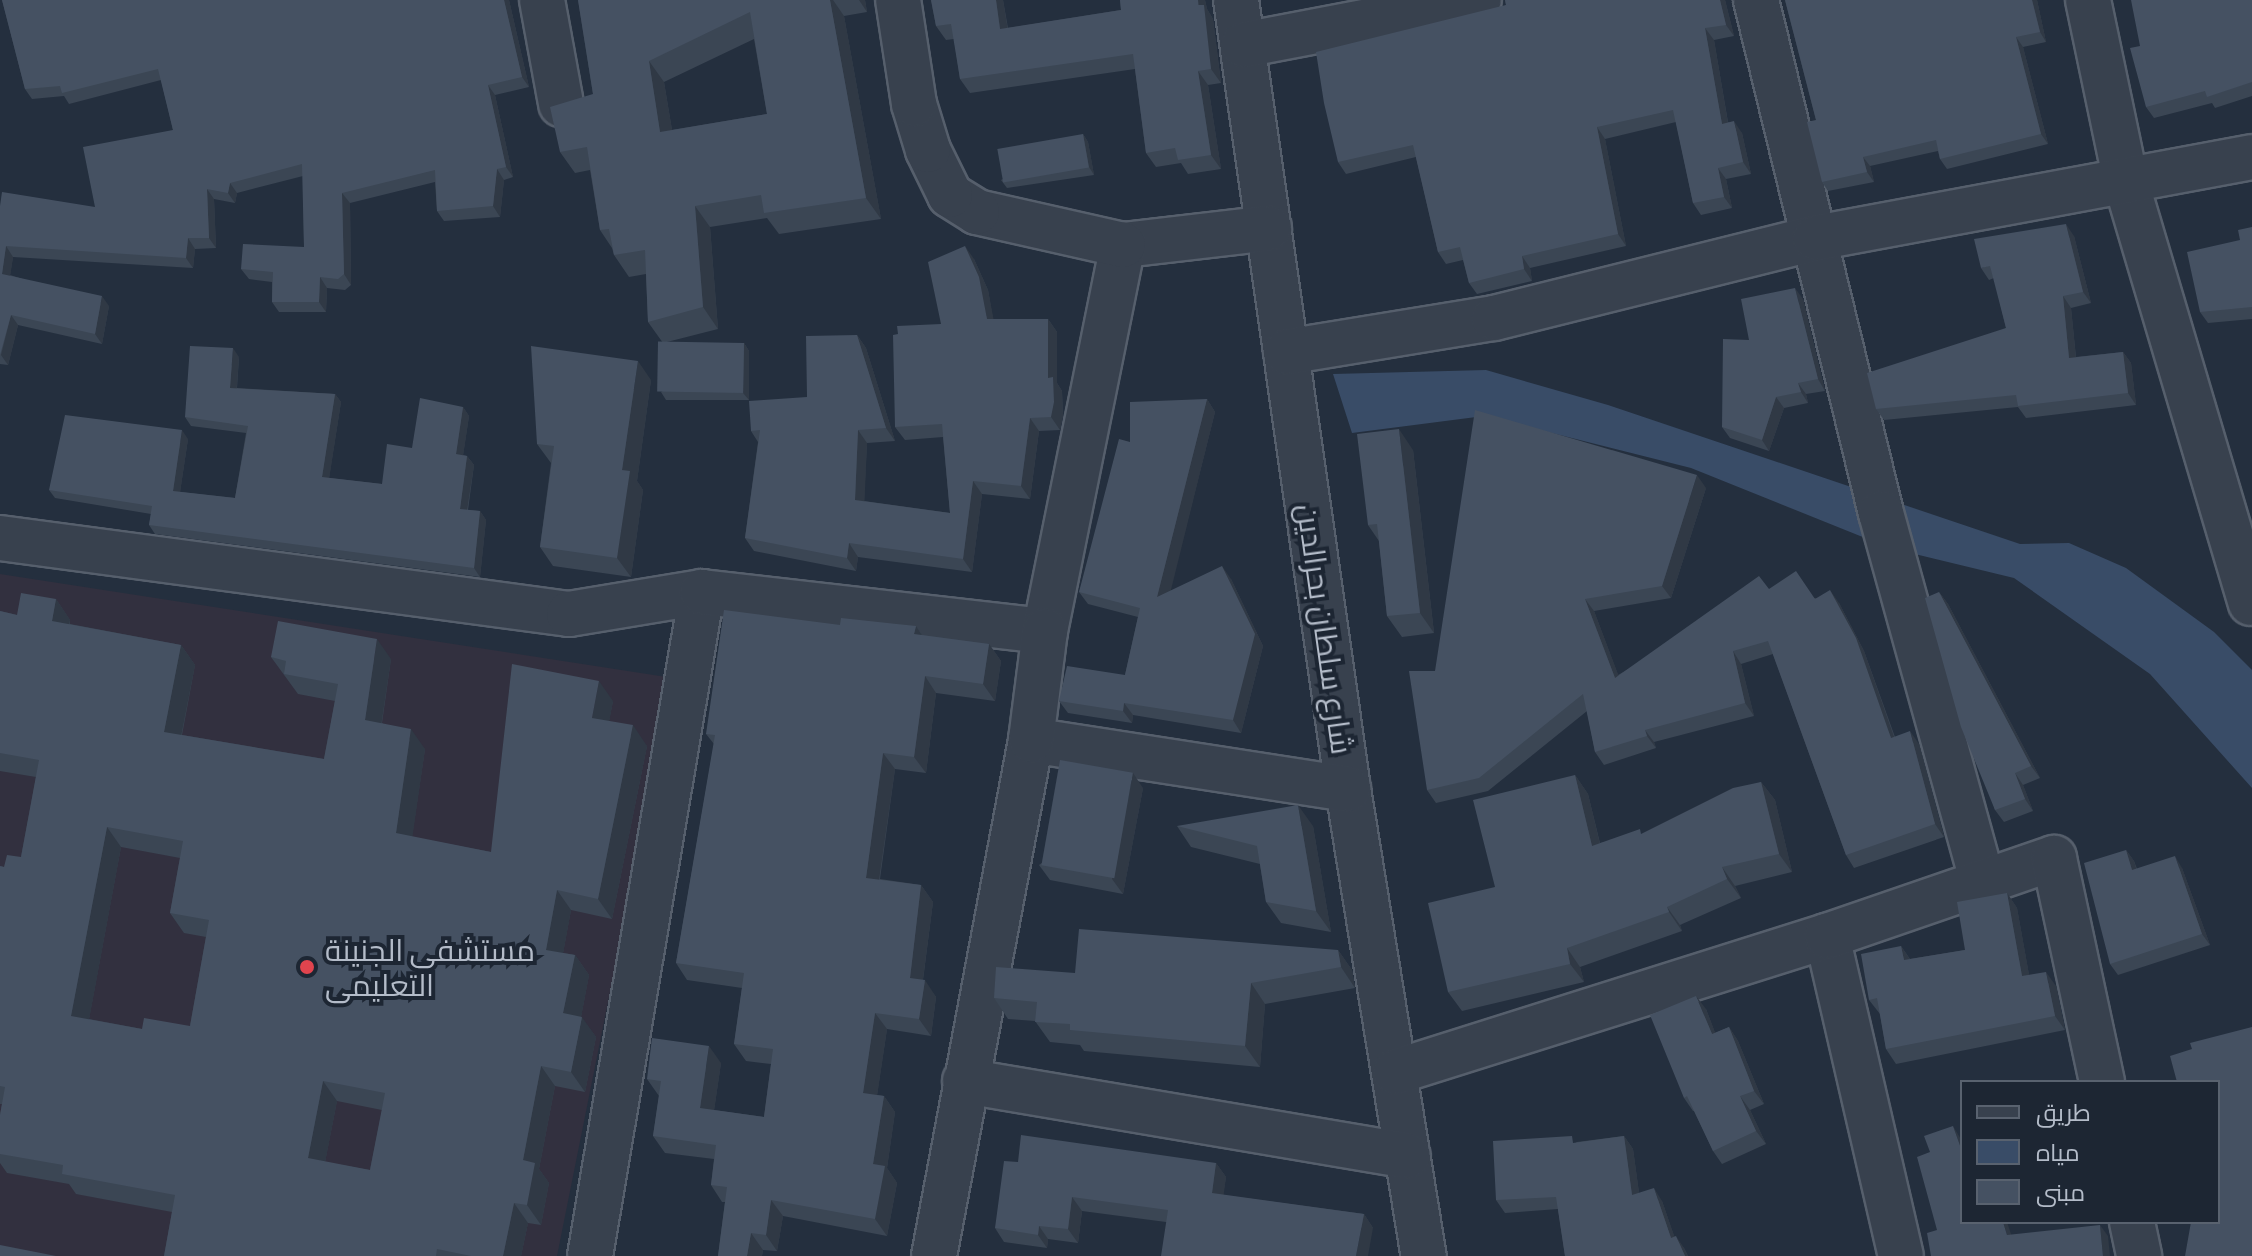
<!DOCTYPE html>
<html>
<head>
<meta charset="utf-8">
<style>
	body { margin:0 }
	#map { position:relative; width:2252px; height:1256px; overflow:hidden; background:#242f3e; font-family:"PT Sans Narrow",Cairo,sans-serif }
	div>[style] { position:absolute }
	.medical>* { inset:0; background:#32303f }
	.water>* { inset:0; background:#394c67 }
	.roads { filter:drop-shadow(2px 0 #565f6c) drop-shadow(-2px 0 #565f6c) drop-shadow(0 2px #565f6c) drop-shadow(0 -2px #565f6c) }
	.minor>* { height:44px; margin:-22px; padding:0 22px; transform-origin:22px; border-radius:22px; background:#38414e }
	.wall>* { inset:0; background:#3b4654 }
	.shaded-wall>* { inset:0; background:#303945 }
	.building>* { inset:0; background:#455162; transform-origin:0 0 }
	.dots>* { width:22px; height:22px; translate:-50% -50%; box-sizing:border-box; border:4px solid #1d2633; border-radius:50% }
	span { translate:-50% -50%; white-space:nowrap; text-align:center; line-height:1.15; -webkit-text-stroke:8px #1d2633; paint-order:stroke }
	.street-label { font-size:30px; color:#b4bcc9 }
	.poi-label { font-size:30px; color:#b4bcc9 }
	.left { translate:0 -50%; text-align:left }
	.legend { position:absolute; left:1960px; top:1080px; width:260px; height:144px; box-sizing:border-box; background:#1d2633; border:2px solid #59626f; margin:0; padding:10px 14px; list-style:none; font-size:24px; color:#b4bcc9 }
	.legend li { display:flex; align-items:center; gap:16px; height:40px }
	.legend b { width:40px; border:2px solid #59626f }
</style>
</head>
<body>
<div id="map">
	<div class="medical">
		<i style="clip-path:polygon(0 574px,673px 678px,557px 1256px,0 1256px)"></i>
	</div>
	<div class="water">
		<i style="clip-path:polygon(1486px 370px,1608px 405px,2020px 544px,2069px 543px,2126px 568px,2214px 632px,2252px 670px,2252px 788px,2150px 674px,2014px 578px,1890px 548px,1691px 468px,1484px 416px,1352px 433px,1333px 374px)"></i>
	</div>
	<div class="roads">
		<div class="minor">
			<i style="left:542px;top:0;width:106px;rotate:79.6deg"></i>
			<i style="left:1236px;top:0;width:797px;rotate:81.92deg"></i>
			<i style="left:1348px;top:789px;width:473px;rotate:80.8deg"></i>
			<i style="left:1756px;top:0;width:528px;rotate:76.31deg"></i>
			<i style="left:1881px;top:513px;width:381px;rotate:74.6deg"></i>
			<i style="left:2088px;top:0;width:186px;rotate:78.2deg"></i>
			<i style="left:2126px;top:182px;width:439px;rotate:73.5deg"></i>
			<i style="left:1243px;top:45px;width:240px;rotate:-10.8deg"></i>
			<i style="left:1123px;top:245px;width:147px;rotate:-6.6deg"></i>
			<i style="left:1286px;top:352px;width:211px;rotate:-9.3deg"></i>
			<i style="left:1494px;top:318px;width:331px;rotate:-14deg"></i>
			<i style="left:1815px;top:238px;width:444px;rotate:-10.5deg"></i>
			<i style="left:0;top:538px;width:574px;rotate:7.61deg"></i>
			<i style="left:569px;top:614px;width:135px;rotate:-9.4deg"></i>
			<i style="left:702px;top:592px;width:673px;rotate:99.57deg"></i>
			<i style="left:702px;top:592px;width:345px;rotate:6.5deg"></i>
			<i style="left:1045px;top:631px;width:394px;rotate:-78.6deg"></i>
			<i style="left:1123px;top:245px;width:150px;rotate:-167.3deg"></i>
			<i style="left:977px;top:212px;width:32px;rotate:-148deg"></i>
			<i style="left:950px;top:195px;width:50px;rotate:-116.1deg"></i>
			<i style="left:928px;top:150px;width:48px;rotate:-106.9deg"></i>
			<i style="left:914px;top:104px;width:105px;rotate:-98.7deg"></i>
			<i style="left:1031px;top:740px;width:321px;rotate:8.8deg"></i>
			<i style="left:1827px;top:936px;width:328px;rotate:77deg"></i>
			<i style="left:1395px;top:1072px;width:453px;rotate:-17.5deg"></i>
			<i style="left:1827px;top:936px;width:240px;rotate:-19deg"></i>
			<i style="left:2054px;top:858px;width:229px;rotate:77.9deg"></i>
			<i style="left:965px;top:1081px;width:449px;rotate:9.6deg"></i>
			<i style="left:2132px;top:1222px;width:35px;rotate:78deg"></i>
			<i style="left:934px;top:1256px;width:525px;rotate:-79.35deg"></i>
			<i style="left:1031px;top:740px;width:110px;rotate:-82.7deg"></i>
		</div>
	</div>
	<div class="wall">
		<i style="clip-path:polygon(2px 0,509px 0,529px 87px,495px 95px,513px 177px,504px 180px,500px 217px,444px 221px,437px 211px,435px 182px,350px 203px,351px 285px,345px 290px,327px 288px,326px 312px,279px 312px,272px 302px,272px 282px,249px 279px,241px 269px,304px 247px,303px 176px,237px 193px,235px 203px,214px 199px,216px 248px,195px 249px,193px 268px,13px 257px,10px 275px,109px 306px,102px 344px,18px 325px,8px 365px,0 364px,0 206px,95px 207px,173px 130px,161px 80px,69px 104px,64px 96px,32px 99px,25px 89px)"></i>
		<i style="clip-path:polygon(evenodd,578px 0,865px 0,867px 12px,844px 16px,881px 219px,779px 234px,767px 218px,710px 227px,718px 329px,663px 343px,648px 322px,646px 274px,629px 277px,614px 255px,612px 248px,600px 230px,590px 170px,575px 173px,560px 152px,593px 94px,578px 0,754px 39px,767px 114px,672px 130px,664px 82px,754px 39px)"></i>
		<i style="clip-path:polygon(931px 0,1003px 0,1008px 28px,1121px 10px,1120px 0,1205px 0,1207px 9px,1213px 19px,1221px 83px,1208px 85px,1221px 169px,1188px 174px,1181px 163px,1156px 167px,1146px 153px,1135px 69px,970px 93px,960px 79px,954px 39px,946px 40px,936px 26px)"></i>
		<i style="clip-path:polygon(1505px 0,1725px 0,1734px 36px,1714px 40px,1728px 122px,1742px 133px,1751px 174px,1726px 179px,1732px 208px,1701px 215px,1693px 203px,1676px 122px,1605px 139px,1626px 246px,1530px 268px,1532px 281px,1477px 294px,1469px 283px,1463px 260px,1446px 264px,1438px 252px,1416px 157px,1346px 174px,1338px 162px,1506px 5px)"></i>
		<i style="clip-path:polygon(1785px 0,2037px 0,2046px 42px,2023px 47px,2048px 144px,1947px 169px,1940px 159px,1938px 151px,1870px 166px,1874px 182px,1828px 191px,1822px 182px,1816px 120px)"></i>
		<i style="clip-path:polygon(2252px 0,2252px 96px,2215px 108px,2212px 103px,2154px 118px,2146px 107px,2140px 46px)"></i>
		<i style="clip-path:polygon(1083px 134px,1088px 142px,1094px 175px,1007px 188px,1001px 180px)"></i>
		<i style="clip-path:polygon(2252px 227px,2252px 319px,2208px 323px,2200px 312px,2240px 240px)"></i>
		<i style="clip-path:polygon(2074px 236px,2091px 303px,2071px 308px,2076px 357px,2123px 352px,2131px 363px,2136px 405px,2026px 418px,2018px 407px,1884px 420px,1876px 409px,2006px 328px,1994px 278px,1989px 280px,1981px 268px)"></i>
		<i style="clip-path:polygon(974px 259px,988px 290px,993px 319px,1048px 319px,1057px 332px,1057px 383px,1062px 391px,1063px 415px,1060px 430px,1039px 431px,1030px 499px,982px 494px,972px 572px,858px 557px,856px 571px,754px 551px,745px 538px,758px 442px,751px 431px,807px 397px,857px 335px,866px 348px,895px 441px,867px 443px,864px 501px,950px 513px,943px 437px,905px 440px,895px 427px,941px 324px)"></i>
		<i style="clip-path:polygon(1803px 299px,1825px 391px,1806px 394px,1808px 403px,1784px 408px,1769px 451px,1730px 438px,1722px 427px,1749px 340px)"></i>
		<i style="clip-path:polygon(744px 343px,749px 351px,749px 400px,666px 400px,661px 392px)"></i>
		<i style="clip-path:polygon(239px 357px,237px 388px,335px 394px,341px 402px,329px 478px,382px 484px,412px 448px,463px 407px,469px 416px,463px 455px,467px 456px,474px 465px,468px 510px,480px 511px,486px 520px,480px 577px,155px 534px,149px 525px,151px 514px,55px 498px,49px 490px,188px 439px,180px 492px,235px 498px,246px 433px,191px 426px,185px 417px)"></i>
		<i style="clip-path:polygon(651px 380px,637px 481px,643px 490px,631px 577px,553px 566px,540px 547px,551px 463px,537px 444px)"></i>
		<i style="clip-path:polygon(1207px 399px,1215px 412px,1170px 591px,1231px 579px,1263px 646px,1241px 733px,1133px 715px,1132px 723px,1068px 713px,1059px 701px,1125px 675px,1138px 617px,1088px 604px,1079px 592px,1130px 442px)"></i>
		<i style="clip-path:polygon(1413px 450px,1434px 633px,1402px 637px,1387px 616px,1379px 541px,1368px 525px)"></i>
		<i style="clip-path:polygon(1706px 488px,1671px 598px,1594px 611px,1618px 675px,1769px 589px,1839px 603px,1864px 651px,1895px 737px,1919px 744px,1944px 837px,1854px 868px,1846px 855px,1773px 654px,1741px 664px,1754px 716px,1654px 742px,1656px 748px,1604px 765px,1595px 752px,1587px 711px,1488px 791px,1436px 803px,1427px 790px,1435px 671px)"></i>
		<i style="clip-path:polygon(1939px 592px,1948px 604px,2040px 778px,2023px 785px,2033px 811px,2004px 822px,1995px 810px)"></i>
		<i style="clip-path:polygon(evenodd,56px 599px,70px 620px,70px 624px,181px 645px,195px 665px,182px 735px,324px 759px,335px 701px,298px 694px,271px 657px,391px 659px,382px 723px,425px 749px,412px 837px,491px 852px,613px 701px,609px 721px,647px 746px,612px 919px,571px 910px,563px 953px,575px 955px,589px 975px,581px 1017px,596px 1037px,585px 1092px,555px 1086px,539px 1169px,549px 1183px,541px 1225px,528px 1223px,521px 1256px,164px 1256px,172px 1212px,76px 1194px,69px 1184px,7px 1173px,0 1163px,0 1115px,2px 1104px,0 1104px,0 866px,4px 867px,21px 857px,36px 777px,0 771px,0 611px,17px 615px,56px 599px,121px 847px,180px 858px,170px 913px,184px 933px,206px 937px,190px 1026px,142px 1029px,89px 1019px,121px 847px,56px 599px,337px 1101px,382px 1110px,370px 1170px,325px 1162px,337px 1101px)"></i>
		<i style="clip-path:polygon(840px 625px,916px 626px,922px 635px,989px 644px,1001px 661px,995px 701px,936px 693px,926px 773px,895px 769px,880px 879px,921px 885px,933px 902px,923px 980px,936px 997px,931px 1036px,887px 1029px,877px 1095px,884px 1096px,895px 1112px,887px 1168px,897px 1183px,887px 1236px,783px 1216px,777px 1251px,763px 1250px,762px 1256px,718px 1256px,725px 1202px,722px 1202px,711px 1185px,714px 1159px,665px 1153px,653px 1136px,659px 1096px,647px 1079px,721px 1063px,714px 1110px,764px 1117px,771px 1064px,746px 1061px,734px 1044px,742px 988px,687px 980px,676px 963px,714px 744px,706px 734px)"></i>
		<i style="clip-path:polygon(1575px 775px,1588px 794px,1600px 843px,1643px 834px,1761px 782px,1775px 800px,1792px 872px,1735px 886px,1741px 898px,1680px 925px,1682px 931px,1580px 967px,1584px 982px,1462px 1011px,1448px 992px,1495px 887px)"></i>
		<i style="clip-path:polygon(1143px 788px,1123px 894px,1050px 880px,1039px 865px)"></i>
		<i style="clip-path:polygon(1177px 826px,1313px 826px,1331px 932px,1281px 923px,1266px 902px,1260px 864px,1191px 847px)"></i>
		<i style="clip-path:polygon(2126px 850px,2134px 861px,2137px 869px,2182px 868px,2210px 945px,2118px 975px,2110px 964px)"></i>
		<i style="clip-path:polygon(2007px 893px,2017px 908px,2029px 975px,2056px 986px,2065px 1030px,1896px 1064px,1886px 1049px,1880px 1014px,1869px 1000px,1901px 946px,1910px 959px,1965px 950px)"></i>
		<i style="clip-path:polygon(1338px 950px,1352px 970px,1355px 988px,1265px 1004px,1260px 1067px,1084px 1051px,1080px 1045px,1050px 1042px,1035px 1021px,1008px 1019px,994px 998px,1075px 973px)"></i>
		<i style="clip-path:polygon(1706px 1009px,1715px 1033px,1729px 1027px,1738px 1041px,1764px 1104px,1750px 1110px,1766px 1144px,1722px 1164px,1713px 1151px,1694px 1111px,1693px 1111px,1684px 1098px)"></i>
		<i style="clip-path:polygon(1624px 1136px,1633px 1149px,1639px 1193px,1662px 1201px,1674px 1236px,1684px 1248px,1688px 1256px,1565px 1256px,1558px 1209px,1505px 1213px,1496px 1200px,1577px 1142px)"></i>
		<i style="clip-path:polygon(1018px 1162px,1216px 1163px,1226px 1177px,1223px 1195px,1364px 1214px,1373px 1228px,1166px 1222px,1082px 1211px,1078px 1243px,1048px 1239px,1047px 1248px,1004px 1242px,995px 1228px)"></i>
	</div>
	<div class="shaded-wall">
		<i style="clip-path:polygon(504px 0,509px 0,529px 87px,522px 77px)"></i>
		<i style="clip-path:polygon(830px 0,833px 0,844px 16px,881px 219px,866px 198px)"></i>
		<i style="clip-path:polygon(859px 0,865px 0,867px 12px)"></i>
		<i style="clip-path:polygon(996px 0,1003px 0,1010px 43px,1000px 29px)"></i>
		<i style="clip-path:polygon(1198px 0,1205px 0,1207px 9px,1213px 19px,1221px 83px,1211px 69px)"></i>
		<i style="clip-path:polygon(1720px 0,1725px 0,1734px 36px,1726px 25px)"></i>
		<i style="clip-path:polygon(2032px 0,2037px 0,2046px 42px,2040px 32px)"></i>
		<i style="clip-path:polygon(1705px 28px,1714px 40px,1730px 135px,1722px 124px)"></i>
		<i style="clip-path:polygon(2016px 37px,2023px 47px,2048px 144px,2041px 134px)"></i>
		<i style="clip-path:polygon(649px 61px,664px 82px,676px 154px,660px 132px)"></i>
		<i style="clip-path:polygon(1198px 71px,1208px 85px,1221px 169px,1211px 155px)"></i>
		<i style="clip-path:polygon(488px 85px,495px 95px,513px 177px,506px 167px)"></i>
		<i style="clip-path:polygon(1734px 121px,1742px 133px,1751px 174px,1743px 162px)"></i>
		<i style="clip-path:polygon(1597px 127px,1605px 139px,1626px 246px,1618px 234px)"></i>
		<i style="clip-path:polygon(1083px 134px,1088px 142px,1094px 175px,1089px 167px)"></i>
		<i style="clip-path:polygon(1863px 157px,1870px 166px,1874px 182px,1867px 172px)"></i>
		<i style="clip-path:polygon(1718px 168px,1726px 179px,1732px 208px,1724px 197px)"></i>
		<i style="clip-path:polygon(497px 169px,504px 180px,500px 217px,493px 206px)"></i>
		<i style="clip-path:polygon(230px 183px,237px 193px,235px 203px,228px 193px)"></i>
		<i style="clip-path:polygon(207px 189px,214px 199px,216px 248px,209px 238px)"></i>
		<i style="clip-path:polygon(342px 193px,350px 203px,351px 285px,344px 274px)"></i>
		<i style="clip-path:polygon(695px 206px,710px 227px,718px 329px,703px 307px)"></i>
		<i style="clip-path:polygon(2066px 224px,2074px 236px,2091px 303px,2083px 292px)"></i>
		<i style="clip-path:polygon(188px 238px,195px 249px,193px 268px,186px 258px)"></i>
		<i style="clip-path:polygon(6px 246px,13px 257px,9px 284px,2px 274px)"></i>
		<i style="clip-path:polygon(965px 246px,974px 259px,988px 290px,996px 332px,987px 319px)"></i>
		<i style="clip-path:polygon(1522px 256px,1530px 268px,1532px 281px,1524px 269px)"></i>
		<i style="clip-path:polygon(320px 277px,327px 288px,326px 312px,319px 302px)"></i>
		<i style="clip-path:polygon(1795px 288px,1803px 299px,1825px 391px,1818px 379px)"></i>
		<i style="clip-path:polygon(102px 296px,109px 306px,102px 344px,95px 334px)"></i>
		<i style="clip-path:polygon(2063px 296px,2071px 308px,2077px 369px,2069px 358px)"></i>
		<i style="clip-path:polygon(11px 315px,18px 325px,8px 365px,1px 355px)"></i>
		<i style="clip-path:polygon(1048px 319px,1057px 332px,1057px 383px,1062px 391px,1063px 415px,1060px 430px,1051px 417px,1048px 378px)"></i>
		<i style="clip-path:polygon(857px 335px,866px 348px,895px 441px,886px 428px)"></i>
		<i style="clip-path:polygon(744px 343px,749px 351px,749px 400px,743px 393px)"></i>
		<i style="clip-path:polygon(233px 348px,239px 357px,236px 397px,230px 388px)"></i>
		<i style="clip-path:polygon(2123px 352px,2131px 363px,2136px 405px,2128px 393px)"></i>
		<i style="clip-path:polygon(638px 361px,651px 380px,637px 481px,643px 490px,631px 577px,617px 558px,622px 470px)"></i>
		<i style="clip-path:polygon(1798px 383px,1806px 394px,1808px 403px,1801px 392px)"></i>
		<i style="clip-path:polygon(335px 394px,341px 402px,328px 486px,322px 477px)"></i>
		<i style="clip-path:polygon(1776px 397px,1784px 408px,1769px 451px,1762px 440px)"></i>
		<i style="clip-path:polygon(1207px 399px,1215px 412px,1166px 610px,1157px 597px)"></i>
		<i style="clip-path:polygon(463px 407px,469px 416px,462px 463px,456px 454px)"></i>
		<i style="clip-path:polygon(1030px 418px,1039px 431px,1030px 499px,1021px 486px)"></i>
		<i style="clip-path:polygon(1399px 429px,1413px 450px,1434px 633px,1420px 613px)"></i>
		<i style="clip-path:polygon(182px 430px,188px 439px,179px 499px,173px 491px)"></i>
		<i style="clip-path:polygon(858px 430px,867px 443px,864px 513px,855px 500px)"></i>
		<i style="clip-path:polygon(467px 456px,474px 465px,466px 517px,460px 509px)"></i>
		<i style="clip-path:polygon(1697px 475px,1706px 488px,1671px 598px,1662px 586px)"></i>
		<i style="clip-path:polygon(973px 481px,982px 494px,972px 572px,963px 559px)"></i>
		<i style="clip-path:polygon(480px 511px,486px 520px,480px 577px,474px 568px)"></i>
		<i style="clip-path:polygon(849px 543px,858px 557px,856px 571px,847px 558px)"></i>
		<i style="clip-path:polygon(1222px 566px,1231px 579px,1263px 646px,1241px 733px,1233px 720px)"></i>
		<i style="clip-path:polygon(1830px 590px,1839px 603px,1864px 651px,1899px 751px,1891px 738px)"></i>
		<i style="clip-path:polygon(1939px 592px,1948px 604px,2040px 778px,2031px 766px)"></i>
		<i style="clip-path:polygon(56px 599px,70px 620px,66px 641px,52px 621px)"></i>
		<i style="clip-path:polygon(1585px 599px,1594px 611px,1624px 690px,1615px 678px)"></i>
		<i style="clip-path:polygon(916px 626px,927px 643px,914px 634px)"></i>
		<i style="clip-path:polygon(377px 639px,391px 659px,379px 740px,365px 720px)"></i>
		<i style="clip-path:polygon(989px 644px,1001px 661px,995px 701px,983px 684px)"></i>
		<i style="clip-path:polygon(181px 645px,195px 665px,178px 752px,164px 732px)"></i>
		<i style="clip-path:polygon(1733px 651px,1741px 664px,1754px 716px,1745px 703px)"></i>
		<i style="clip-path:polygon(925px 676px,936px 693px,926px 773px,914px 757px)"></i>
		<i style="clip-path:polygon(599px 681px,613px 701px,606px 738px,592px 718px)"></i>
		<i style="clip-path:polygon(1124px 703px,1133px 715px,1132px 723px,1123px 711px)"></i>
		<i style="clip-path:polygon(633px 725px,647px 746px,612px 919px,598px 899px)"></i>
		<i style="clip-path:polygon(411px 729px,425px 749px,410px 854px,396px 833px)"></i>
		<i style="clip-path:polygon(1645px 730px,1654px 742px,1656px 748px,1647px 736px)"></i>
		<i style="clip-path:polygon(1910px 731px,1919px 744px,1944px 837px,1935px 824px)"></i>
		<i style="clip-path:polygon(883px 753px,895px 769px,877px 894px,866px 878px)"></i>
		<i style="clip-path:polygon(1133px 773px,1143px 788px,1123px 894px,1112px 879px)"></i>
		<i style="clip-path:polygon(2015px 773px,2023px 785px,2033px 811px,2025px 799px)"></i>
		<i style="clip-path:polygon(1575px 775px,1588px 794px,1605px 865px,1592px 846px)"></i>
		<i style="clip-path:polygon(1761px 782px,1775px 800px,1792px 872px,1779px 854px)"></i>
		<i style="clip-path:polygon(1298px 805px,1313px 826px,1331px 932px,1316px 911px)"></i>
		<i style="clip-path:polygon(107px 827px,121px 847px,86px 1036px,71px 1016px)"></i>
		<i style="clip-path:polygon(2126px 850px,2134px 861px,2140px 882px,2132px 870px)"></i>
		<i style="clip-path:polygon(2175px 856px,2182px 868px,2210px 945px,2202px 934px)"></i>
		<i style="clip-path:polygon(1722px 867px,1735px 886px,1741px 898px,1727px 879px)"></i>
		<i style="clip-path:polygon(921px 885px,933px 902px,921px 994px,910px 978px)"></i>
		<i style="clip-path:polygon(557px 890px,571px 910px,560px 970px,546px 950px)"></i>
		<i style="clip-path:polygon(2007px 893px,2017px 908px,2032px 991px,2022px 976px)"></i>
		<i style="clip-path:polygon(1667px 907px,1680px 925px,1682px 931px,1669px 912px)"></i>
		<i style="clip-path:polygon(1901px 946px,1911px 961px,1904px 960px)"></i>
		<i style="clip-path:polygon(1567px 948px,1580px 967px,1584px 982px,1570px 964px)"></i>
		<i style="clip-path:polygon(1338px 950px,1352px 970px,1355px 988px,1341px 967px)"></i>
		<i style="clip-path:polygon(575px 955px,589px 975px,578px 1033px,563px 1013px)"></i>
		<i style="clip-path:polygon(2046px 972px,2056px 986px,2065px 1030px,2055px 1016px)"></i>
		<i style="clip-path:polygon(925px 980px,936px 997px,931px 1036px,919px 1019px)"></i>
		<i style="clip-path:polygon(1251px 983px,1265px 1004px,1260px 1067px,1245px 1046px)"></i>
		<i style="clip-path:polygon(1696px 996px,1706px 1009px,1721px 1048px,1712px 1034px)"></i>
		<i style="clip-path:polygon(875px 1013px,887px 1029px,875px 1110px,863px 1093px)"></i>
		<i style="clip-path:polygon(582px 1017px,596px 1037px,585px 1092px,571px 1072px)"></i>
		<i style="clip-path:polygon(1729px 1027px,1738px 1041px,1764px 1104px,1754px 1091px)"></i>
		<i style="clip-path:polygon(709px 1046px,721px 1063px,712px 1125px,700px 1108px)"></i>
		<i style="clip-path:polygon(541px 1066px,555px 1086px,539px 1169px,549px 1183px,541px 1225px,527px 1205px,523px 1160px)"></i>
		<i style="clip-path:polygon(323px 1081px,337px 1101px,322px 1178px,308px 1158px)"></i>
		<i style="clip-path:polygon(884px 1096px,895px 1112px,887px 1168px,897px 1183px,887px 1236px,875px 1219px,873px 1164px)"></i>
		<i style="clip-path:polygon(1740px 1096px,1750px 1110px,1766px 1144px,1756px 1131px)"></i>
		<i style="clip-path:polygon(1953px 1126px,1962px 1141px,1962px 1151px)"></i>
		<i style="clip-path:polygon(1624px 1136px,1633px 1149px,1641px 1207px,1632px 1195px)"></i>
		<i style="clip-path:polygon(1216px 1163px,1226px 1177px,1222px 1207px,1212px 1193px)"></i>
		<i style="clip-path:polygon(1654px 1188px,1662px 1201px,1679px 1250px,1671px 1238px)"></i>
		<i style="clip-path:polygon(1072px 1197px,1082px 1211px,1078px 1243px,1068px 1229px)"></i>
		<i style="clip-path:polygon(771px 1200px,783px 1216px,777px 1251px,766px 1235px)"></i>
		<i style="clip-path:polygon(514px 1203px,528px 1223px,521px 1256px,503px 1256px)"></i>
		<i style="clip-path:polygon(1364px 1214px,1373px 1228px,1368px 1256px,1356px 1256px)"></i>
		<i style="clip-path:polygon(2003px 1222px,2007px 1222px,2015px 1246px,2007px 1235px)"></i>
		<i style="clip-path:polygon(2100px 1225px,2108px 1236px,2110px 1256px,2103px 1256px)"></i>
		<i style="clip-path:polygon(1039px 1226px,1048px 1239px,1047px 1248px,1038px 1235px)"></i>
		<i style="clip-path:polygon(751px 1233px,763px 1250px,762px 1256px,747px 1256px)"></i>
		<i style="clip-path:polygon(1676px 1236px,1684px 1248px,1688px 1256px,1685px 1256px)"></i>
	</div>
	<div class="building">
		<i style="clip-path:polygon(2px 0,504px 0,522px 77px,488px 85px,506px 167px,497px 169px,493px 206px,437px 211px,435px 170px,342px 193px,344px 274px,338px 279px,320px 277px,319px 302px,272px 302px,273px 272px,241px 269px,243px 244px,304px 247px,302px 164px,230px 183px,228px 193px,207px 189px,209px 238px,188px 238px,186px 258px,6px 246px,2px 274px,102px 296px,95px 334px,11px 315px,0 355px,0 206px,2px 192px,95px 207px,83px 147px,173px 130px,158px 69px,62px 93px,60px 86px,25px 89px)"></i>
		<i style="clip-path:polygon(evenodd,578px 0,830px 0,866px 198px,764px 213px,761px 195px,695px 206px,703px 307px,648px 322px,645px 250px,614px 255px,609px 229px,600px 230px,587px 147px,560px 152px,550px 107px,593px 94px,578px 0,750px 12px,767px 114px,660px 132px,649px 61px,750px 12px)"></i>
		<i style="clip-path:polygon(931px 0,996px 0,1000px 29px,1121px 10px,1120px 0,1198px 0,1198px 5px,1204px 5px,1211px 69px,1198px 71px,1211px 155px,1178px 160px,1175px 148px,1146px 153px,1133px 54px,960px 79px,951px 24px,936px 26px)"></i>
		<i style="clip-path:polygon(1505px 0,1720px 0,1726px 25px,1705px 28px,1722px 124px,1734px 121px,1743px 162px,1718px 168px,1724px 197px,1693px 203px,1673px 110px,1597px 127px,1618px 234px,1522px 256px,1524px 269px,1469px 283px,1460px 247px,1438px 252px,1413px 145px,1338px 162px,1324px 103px,1316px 52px,1506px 5px)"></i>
		<i style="clip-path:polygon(1785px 0,2032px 0,2040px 32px,2016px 37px,2041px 134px,1940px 159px,1936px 140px,1863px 157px,1867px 172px,1822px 182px,1807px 122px,1816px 120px)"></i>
		<i style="clip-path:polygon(2131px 0,2252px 0,2252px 82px,2207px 97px,2205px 91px,2146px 107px,2130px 48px,2140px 46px)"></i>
		<i style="left:1083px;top:134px;width:34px;height:87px;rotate:80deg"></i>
		<i style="clip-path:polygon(2066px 224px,2083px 292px,2063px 296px,2069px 358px,2123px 352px,2128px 393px,2018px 406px,2016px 395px,1876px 409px,1867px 373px,2006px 328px,1990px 266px,1981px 268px,1974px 239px)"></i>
		<i style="clip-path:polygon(2252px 227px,2252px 307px,2200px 312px,2187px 252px,2240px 240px,2238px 230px)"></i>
		<i style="clip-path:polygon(965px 246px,979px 277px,987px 319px,1048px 319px,1048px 378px,1053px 377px,1054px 402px,1051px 417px,1030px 418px,1021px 486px,973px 481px,963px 559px,849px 543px,847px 558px,745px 538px,760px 430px,751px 431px,749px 401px,807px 397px,806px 336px,857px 335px,886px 428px,858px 430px,855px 500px,950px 513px,942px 424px,895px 427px,893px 335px,898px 334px,897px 326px,941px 324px,928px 262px)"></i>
		<i style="clip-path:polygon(1795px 288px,1818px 379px,1798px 383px,1801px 392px,1776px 397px,1762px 440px,1722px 427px,1723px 339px,1749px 340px,1741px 299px)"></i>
		<i style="left:744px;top:343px;width:50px;height:86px;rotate:91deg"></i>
		<i style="clip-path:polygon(190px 346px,233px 348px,230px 388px,335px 394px,322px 477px,382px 484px,387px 444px,412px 448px,420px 398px,463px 407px,456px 454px,467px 456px,460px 509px,480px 511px,474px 568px,149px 525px,152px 506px,49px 490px,65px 415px,182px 430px,173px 491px,235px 498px,248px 426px,185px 417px)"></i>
		<i style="clip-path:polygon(531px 346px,638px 361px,622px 470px,630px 471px,617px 558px,540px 547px,554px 446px,537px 444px)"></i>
		<i style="clip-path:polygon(1207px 399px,1157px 597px,1222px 566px,1255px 634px,1233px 720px,1124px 703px,1123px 711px,1059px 701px,1067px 666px,1125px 675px,1140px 608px,1079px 592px,1119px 439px,1130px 442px,1130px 402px)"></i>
		<i style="clip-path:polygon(1475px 410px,1697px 475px,1662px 586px,1585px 599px,1615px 678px,1759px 576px,1769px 589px,1796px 571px,1815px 599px,1830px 590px,1856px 638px,1891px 738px,1910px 731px,1935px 824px,1846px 855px,1768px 641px,1733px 651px,1745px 703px,1645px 730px,1647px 736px,1595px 752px,1583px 694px,1479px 778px,1427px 790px,1409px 671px,1435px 671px)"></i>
		<i style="clip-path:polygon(1399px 429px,1420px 613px,1387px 616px,1377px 524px,1368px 525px,1357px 434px)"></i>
		<i style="clip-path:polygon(1939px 592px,2031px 766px,2015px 773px,2025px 799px,1995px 810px,1961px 727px,1925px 598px)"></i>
		<i style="clip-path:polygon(evenodd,21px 593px,56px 599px,52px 621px,181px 645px,164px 732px,324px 759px,338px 684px,284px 674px,286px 661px,271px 657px,278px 621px,377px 639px,365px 720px,411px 729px,396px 833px,491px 852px,512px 664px,599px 681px,592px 718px,633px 725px,598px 899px,557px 890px,546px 950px,575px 955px,563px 1013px,582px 1017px,571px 1072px,541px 1066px,523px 1160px,535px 1163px,527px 1205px,514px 1203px,503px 1256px,471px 1256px,437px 1249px,436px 1256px,164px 1256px,175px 1195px,62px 1174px,63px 1165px,0 1154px,0 1115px,5px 1087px,0 1086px,0 866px,4px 867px,7px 855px,21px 857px,39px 760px,0 753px,0 611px,17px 615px,21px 593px,107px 827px,183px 841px,170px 913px,209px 920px,190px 1026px,144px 1018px,142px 1029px,71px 1016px,107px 827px,21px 593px,323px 1081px,385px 1093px,370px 1170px,308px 1158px,323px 1081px)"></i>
		<i style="clip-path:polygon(724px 610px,840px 625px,841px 618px,916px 626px,914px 634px,989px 644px,983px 684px,925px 676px,914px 757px,883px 753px,866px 878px,921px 885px,910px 978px,925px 980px,919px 1019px,875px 1013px,863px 1093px,884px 1096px,873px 1164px,885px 1166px,875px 1219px,771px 1200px,766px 1235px,751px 1233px,747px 1256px,718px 1256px,727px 1187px,711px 1185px,716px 1145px,653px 1136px,661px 1081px,647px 1079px,652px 1038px,709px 1046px,700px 1108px,764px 1117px,773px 1049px,734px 1044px,744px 973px,676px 963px,715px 735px,706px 734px)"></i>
		<i style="left:1060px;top:760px;width:74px;height:107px;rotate:10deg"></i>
		<i style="clip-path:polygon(1575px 775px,1592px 846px,1640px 829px,1641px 834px,1733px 788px,1761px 782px,1779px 854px,1722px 867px,1727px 879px,1667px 907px,1669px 912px,1567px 948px,1570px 964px,1448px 992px,1428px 903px,1495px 887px,1473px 800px)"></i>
		<i style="clip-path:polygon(1298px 805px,1316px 911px,1266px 902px,1257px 846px,1177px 826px)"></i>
		<i style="clip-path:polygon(2126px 850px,2132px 870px,2175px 856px,2202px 934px,2110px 964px,2084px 863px)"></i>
		<i style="clip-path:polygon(2007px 893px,2022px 976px,2046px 972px,2055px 1016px,1886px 1049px,1877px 998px,1869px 1000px,1861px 954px,1901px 946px,1904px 960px,1965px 950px,1957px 902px)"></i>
		<i style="clip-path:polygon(1079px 929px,1338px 950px,1341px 967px,1251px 983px,1245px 1046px,1070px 1030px,1070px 1024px,1035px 1022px,1037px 1002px,994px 998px,996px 967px,1075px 973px)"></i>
		<i style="clip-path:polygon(1696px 996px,1712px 1034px,1729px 1027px,1754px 1091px,1740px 1096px,1756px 1131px,1713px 1151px,1687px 1096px,1684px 1098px,1650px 1015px)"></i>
		<i style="clip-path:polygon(2252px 1027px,2252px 1256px,2185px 1256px,2191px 1222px,2218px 1222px,2218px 1082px,2177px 1082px,2170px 1056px,2192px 1049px,2190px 1043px)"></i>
		<i style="clip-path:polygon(1953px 1126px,1962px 1151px,1962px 1222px,2003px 1222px,2007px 1235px,2100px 1225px,2103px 1256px,1931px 1256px,1927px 1233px,1937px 1230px,1917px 1157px,1930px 1152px,1924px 1136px)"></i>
		<i style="clip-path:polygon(1021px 1135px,1216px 1163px,1212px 1193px,1364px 1214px,1356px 1256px,1161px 1256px,1168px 1210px,1072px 1197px,1068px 1229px,1039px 1226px,1038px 1235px,995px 1228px,1004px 1161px,1018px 1162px)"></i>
		<i style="clip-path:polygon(1572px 1136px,1573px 1143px,1624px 1136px,1632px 1195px,1654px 1188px,1671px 1238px,1676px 1236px,1685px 1256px,1565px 1256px,1556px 1197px,1496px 1200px,1493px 1141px)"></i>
		<i style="clip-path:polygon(0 1245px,56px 1256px,0 1256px)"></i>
	</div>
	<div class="dots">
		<i style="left:307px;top:967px;background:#e0444e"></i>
	</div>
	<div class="street-label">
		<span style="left:1325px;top:629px;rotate:82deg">شارع سلطان بحرالدين</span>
	</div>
	<div class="poi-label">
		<span class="left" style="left:325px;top:967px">مستشفي الجنينة<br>التعليمى</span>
	</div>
	<ul class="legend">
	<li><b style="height:10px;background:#38414e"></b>طريق</li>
	<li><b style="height:22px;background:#394c67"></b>مياه</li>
	<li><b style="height:22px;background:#455162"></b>مبنى</li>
	</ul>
</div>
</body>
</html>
